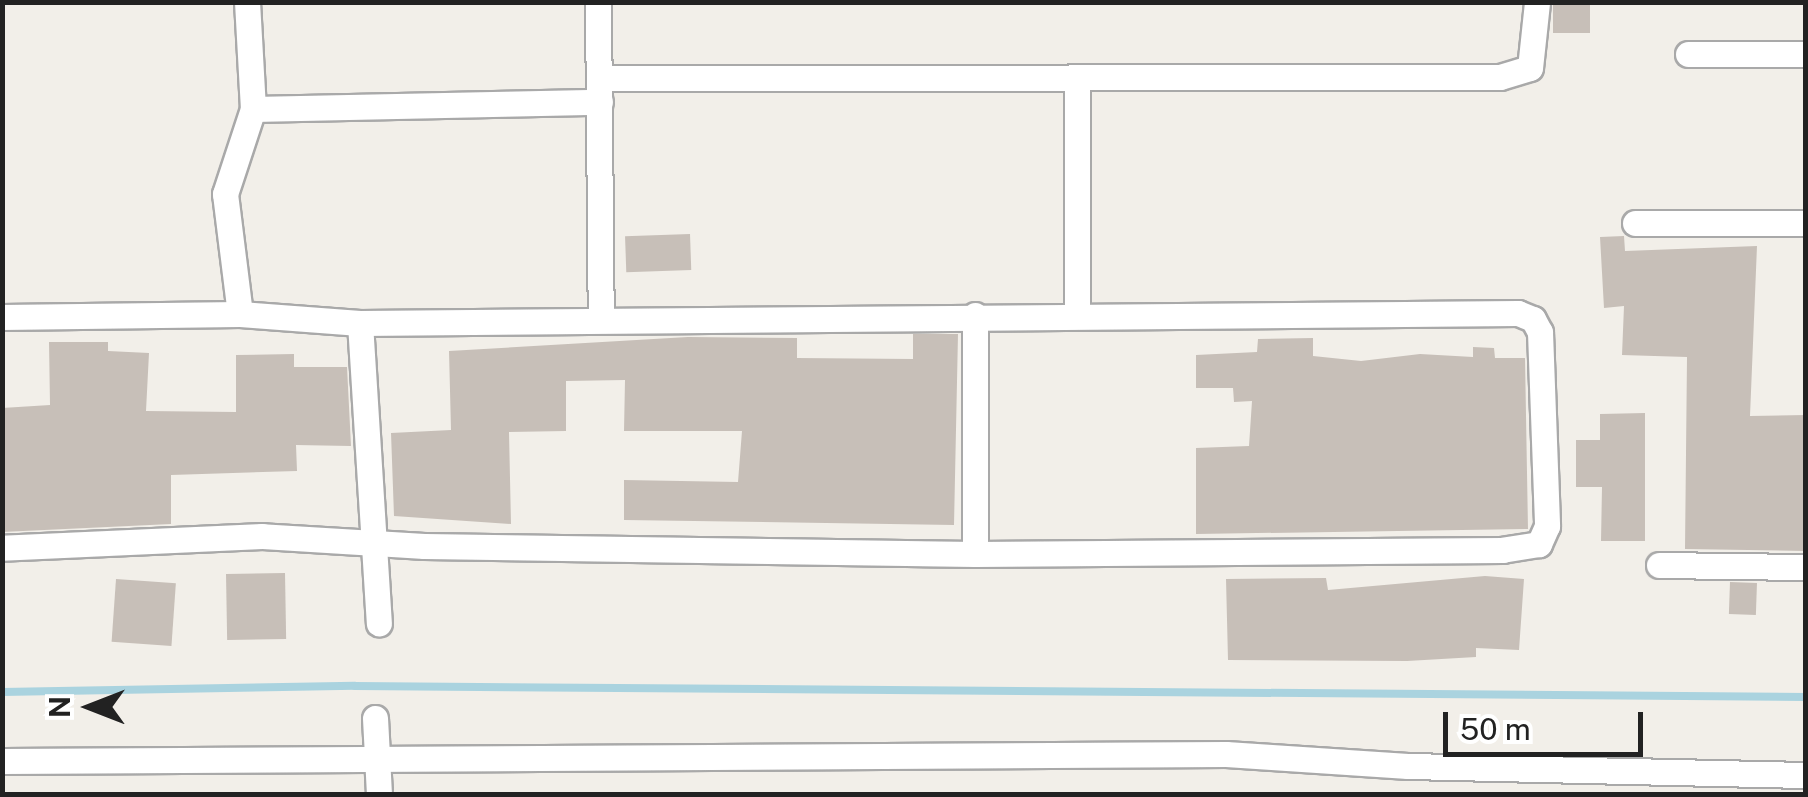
<!DOCTYPE html>
<html>
<head>
<meta charset="utf-8">
<style>
	body { margin:0 }
	#map { position:relative; width:1808px; height:797px; overflow:hidden; background:#f2efe9; font-family:"Public Sans",sans-serif }
	div>[style] { position:absolute }
	.stream>* { height:8px; margin:-4px; padding:0 4px; transform-origin:4px; border-radius:4px; background:#aad3df }
	.building>* { inset:0; background:#c7bfb8; transform-origin:0 0 }
	.roads { filter:drop-shadow(2px 0 #a9a9a9) drop-shadow(-2px 0 #a9a9a9) drop-shadow(0 2px #a9a9a9) drop-shadow(0 -2px #a9a9a9) }
	.minor>* { height:25px; margin:-12.5px; padding:0 12.5px; transform-origin:12.5px; border-radius:12.5px; background:#fff }
	span { translate:-50% -50%; white-space:nowrap; text-align:center; line-height:1.15; -webkit-text-stroke:9px #fff; paint-order:stroke }
	.frame { position:absolute; inset:0; border:5px solid #222; pointer-events:none }
	.north { position:absolute; left:40px; top:657px; width:100px; height:100px; -webkit-text-stroke:8px #fff; paint-order:stroke; rotate:270deg; font-size:28px; font-weight:700; line-height:40px; text-align:center; color:#222 }
	.north::after { content:''; display:block; margin:auto; width:35px; height:45px; background:#222; clip-path:polygon(50% 0,100% 100%,50% 72%,0 100%) }
	.scale { position:absolute; left:1443px; top:712px; width:200px; height:45px; box-sizing:border-box; border:5px solid #222; border-top:0; padding-left:12px; font-size:30px; line-height:35px; white-space:nowrap; color:#222; -webkit-text-stroke:8px #fff; paint-order:stroke }
</style>
</head>
<body>
<div id="map">
	<div class="stream">
		<i style="left:2px;top:692px;width:353px;rotate:-1deg"></i>
		<i style="left:355px;top:686px;width:1451px;rotate:0.43deg"></i>
	</div>
	<div class="building">
		<i style="left:1553px;top:2px;width:37px;height:31px"></i>
		<i style="left:690px;top:234px;width:36px;height:65px;rotate:88deg"></i>
		<i style="clip-path:polygon(1624px 236px,1625px 251px,1757px 246px,1750px 416px,1806px 415px,1806px 551px,1685px 549px,1687px 357px,1622px 355px,1624px 306px,1604px 308px,1600px 237px)"></i>
		<i style="clip-path:polygon(913px 334px,958px 334px,954px 525px,624px 520px,624px 480px,738px 482px,742px 431px,624px 431px,625px 380px,566px 381px,566px 431px,509px 432px,511px 524px,394px 516px,391px 433px,451px 430px,449px 351px,688px 337px,797px 338px,797px 358px,913px 359px)"></i>
		<i style="clip-path:polygon(1313px 338px,1313px 356px,1361px 361px,1420px 354px,1473px 357px,1473px 347px,1494px 348px,1495px 358px,1525px 358px,1528px 529px,1196px 534px,1196px 448px,1249px 446px,1252px 401px,1234px 402px,1233px 388px,1196px 388px,1196px 355px,1257px 352px,1258px 339px)"></i>
		<i style="clip-path:polygon(49px 342px,108px 342px,108px 351px,149px 353px,146px 411px,236px 412px,236px 355px,294px 354px,294px 367px,347px 367px,351px 446px,296px 445px,297px 471px,171px 475px,171px 524px,2px 532px,2px 408px,50px 405px)"></i>
		<i style="clip-path:polygon(1645px 413px,1645px 541px,1601px 541px,1602px 487px,1576px 487px,1576px 440px,1600px 440px,1600px 414px)"></i>
		<i style="left:285px;top:573px;width:66px;height:59px;rotate:89deg"></i>
		<i style="clip-path:polygon(1485px 576px,1524px 579px,1519px 650px,1476px 648px,1476px 657px,1407px 661px,1228px 660px,1226px 579px,1326px 578px,1328px 590px)"></i>
		<i style="left:116px;top:579px;width:60px;height:63px;rotate:4deg"></i>
		<i style="left:1730px;top:582px;width:27px;height:32px;rotate:2deg"></i>
	</div>
	<div class="roads">
		<div class="minor">
			<i style="left:598px;top:2px;width:317px;rotate:89.5deg"></i>
			<i style="left:1688px;top:54px;width:118px"></i>
			<i style="left:600px;top:78px;width:900px;rotate:-0.06deg"></i>
			<i style="left:1500px;top:77px;width:31px;rotate:-17deg"></i>
			<i style="left:1530px;top:68px;width:66px;rotate:-83.9deg"></i>
			<i style="left:1077px;top:78px;width:236px;rotate:90deg"></i>
			<i style="left:253px;top:109px;width:347px;rotate:-1.2deg"></i>
			<i style="left:1635px;top:223px;width:171px"></i>
			<i style="left:240px;top:314px;width:121px;rotate:-97.1deg"></i>
			<i style="left:225px;top:194px;width:89px;rotate:-71.8deg"></i>
			<i style="left:253px;top:109px;width:107px;rotate:-93.2deg"></i>
			<i style="left:975px;top:315px;width:239px;rotate:90deg"></i>
			<i style="left:2px;top:317px;width:238px;rotate:-0.7deg"></i>
			<i style="left:240px;top:314px;width:120px;rotate:4.3deg"></i>
			<i style="left:360px;top:323px;width:1158px;rotate:-0.49deg"></i>
			<i style="left:1518px;top:313px;width:16px;rotate:22deg"></i>
			<i style="left:1533px;top:319px;width:15px;rotate:62deg"></i>
			<i style="left:1540px;top:332px;width:194px;rotate:87.9deg"></i>
			<i style="left:1547px;top:526px;width:20px;rotate:114deg"></i>
			<i style="left:1539px;top:544px;width:36px;rotate:171deg"></i>
			<i style="left:1503px;top:550px;width:528px;rotate:179.57deg"></i>
			<i style="left:975px;top:554px;width:551px;rotate:-179.17deg"></i>
			<i style="left:424px;top:546px;width:162px;rotate:-176.5deg"></i>
			<i style="left:262px;top:536px;width:260px;rotate:177.4deg"></i>
			<i style="left:360px;top:323px;width:301px;rotate:86.4deg"></i>
			<i style="left:1659px;top:565px;width:147px;rotate:0.8deg"></i>
			<i style="left:375px;top:718px;width:76px;rotate:87deg"></i>
			<i style="left:2px;top:761px;width:1224px;rotate:-0.33deg"></i>
			<i style="left:1226px;top:754px;width:182px;rotate:3.8deg"></i>
			<i style="left:1408px;top:766px;width:398px;rotate:1.3deg"></i>
		</div>
	</div>
	<div class="frame"></div>
	<div class="north">N</div>
	<div class="scale">50 m</div>
</div>
</body>
</html>
